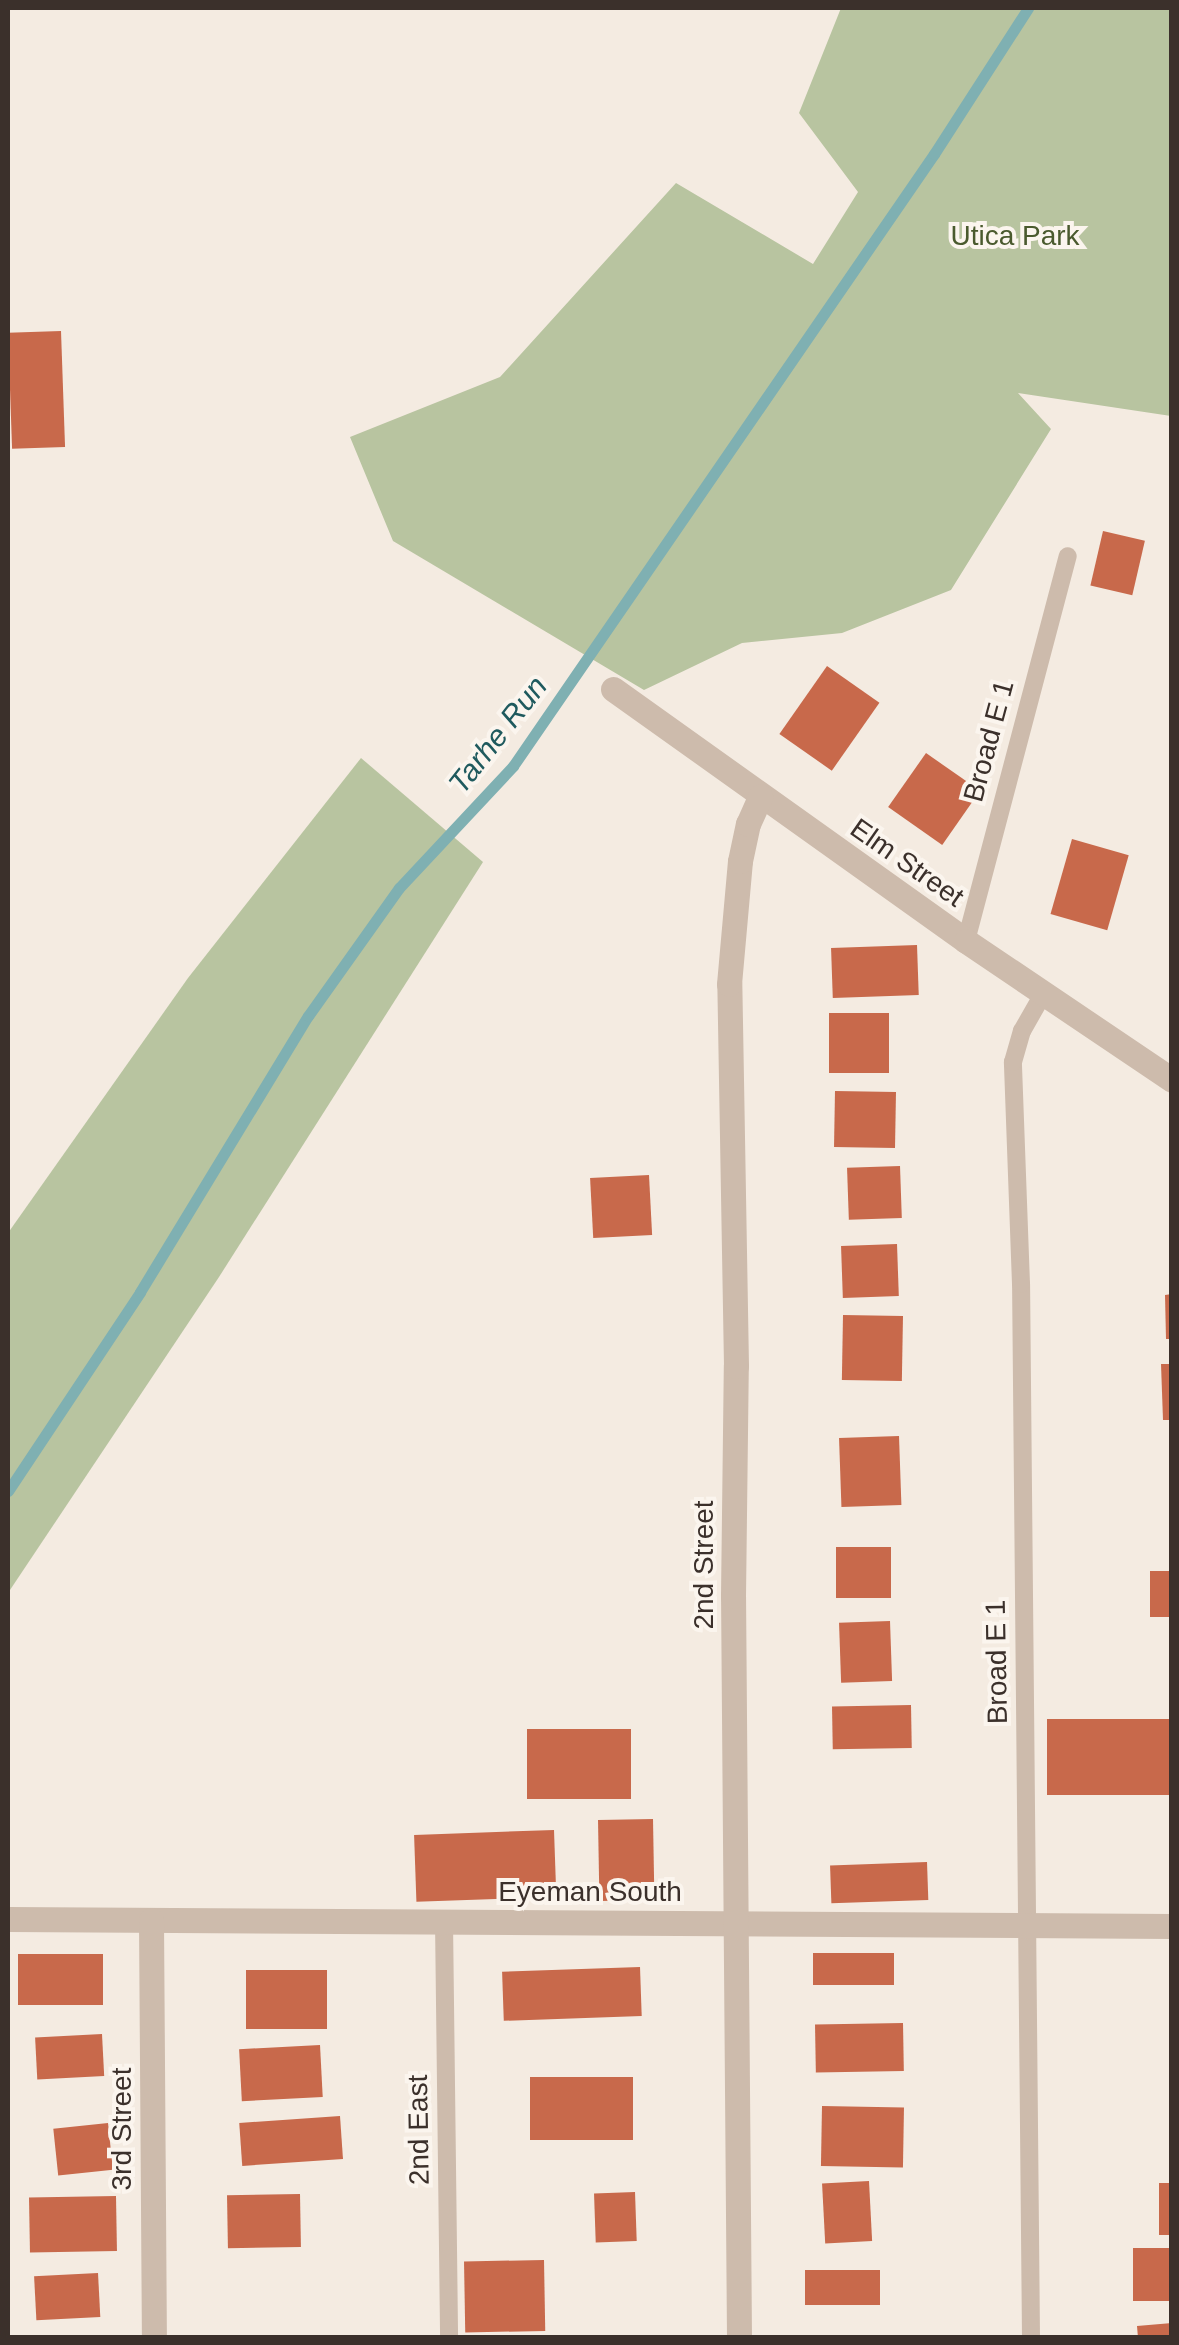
<!DOCTYPE html>
<html>
<head>
<meta charset="utf-8">
<style>
	body { margin:0 }
	#map { position:relative; width:1179px; height:2345px; overflow:hidden; background:#f4ebe1; font-family:Arial,sans-serif }
	div>[style] { position:absolute }
	.green>* { inset:0; background:#b8c4a0 }
	.stream>* { height:11px; margin:-5.5px; padding:0 5.5px; transform-origin:5.5px; border-radius:5.5px; background:#7fb0b2 }
	.building>* { inset:0; background:#c8694b; transform-origin:0 0 }
	.lane>* { height:18px; margin:-9px; padding:0 9px; transform-origin:9px; border-radius:9px; background:#cdbbac }
	.street>* { height:25px; margin:-12.5px; padding:0 12.5px; transform-origin:12.5px; border-radius:12.5px; background:#cdbbac }
	span { translate:-50% -50%; white-space:nowrap; text-align:center; line-height:1.15; -webkit-text-stroke:8px #fbf5ee; paint-order:stroke }
	.park-label { font-size:28px; color:#4a5a2e }
	.street-label { font-size:28px; color:#3b302b }
	.water-label { font-size:30px; color:#1f5a5e; font-style:italic }
	.frame { position:absolute; inset:0; border:10px solid #3b302b; pointer-events:none }
</style>
</head>
<body>
<div id="map">
	<div class="green">
		<i style="clip-path:polygon(841px 8px,1171px 8px,1171px 416px,1018px 393px,1051px 429px,951px 590px,842px 633px,742px 643px,644px 690px,393px 541px,350px 437px,500px 377px,676px 183px,813px 264px,858px 192px,799px 113px)"></i>
		<i style="clip-path:polygon(361px 758px,483px 862px,219px 1277px,8px 1593px,8px 1233px,188px 978px)"></i>
	</div>
	<div class="stream">
		<i style="left:8px;top:1491px;width:239px;rotate:-56.4deg"></i>
		<i style="left:140px;top:1292px;width:323px;rotate:-58.7deg"></i>
		<i style="left:308px;top:1016px;width:157px;rotate:-54.6deg"></i>
		<i style="left:399px;top:888px;width:167px;rotate:-46.9deg"></i>
		<i style="left:513px;top:766px;width:743px;rotate:-55.48deg"></i>
		<i style="left:934px;top:154px;width:174px;rotate:-57.2deg"></i>
	</div>
	<div class="building">
		<i style="left:61px;top:331px;width:116px;height:53px;rotate:88deg"></i>
		<i style="left:1103px;top:531px;width:43px;height:56px;rotate:13deg"></i>
		<i style="left:827px;top:666px;width:64px;height:83px;rotate:35deg"></i>
		<i style="left:926px;top:753px;width:66px;height:66px;rotate:35deg"></i>
		<i style="left:1072px;top:839px;width:59px;height:78px;rotate:16deg"></i>
		<i style="left:917px;top:945px;width:50px;height:86px;rotate:88deg"></i>
		<i style="left:829px;top:1013px;width:60px;height:60px"></i>
		<i style="left:835px;top:1091px;width:61px;height:56px;rotate:1deg"></i>
		<i style="left:900px;top:1166px;width:52px;height:53px;rotate:88deg"></i>
		<i style="left:649px;top:1175px;width:60px;height:59px;rotate:87deg"></i>
		<i style="left:897px;top:1244px;width:52px;height:56px;rotate:88deg"></i>
		<i style="clip-path:polygon(1172px 1294px,1172px 1339px,1166px 1339px,1165px 1295px)"></i>
		<i style="left:843px;top:1315px;width:60px;height:65px;rotate:1deg"></i>
		<i style="clip-path:polygon(1161px 1364px,1172px 1364px,1172px 1420px,1163px 1420px)"></i>
		<i style="left:899px;top:1436px;width:69px;height:60px;rotate:88deg"></i>
		<i style="left:836px;top:1547px;width:55px;height:51px"></i>
		<i style="left:1172px;top:1571px;width:46px;height:22px;rotate:90deg"></i>
		<i style="left:890px;top:1621px;width:60px;height:51px;rotate:88deg"></i>
		<i style="left:911px;top:1705px;width:43px;height:79px;rotate:89deg"></i>
		<i style="left:1047px;top:1719px;width:125px;height:76px"></i>
		<i style="left:527px;top:1729px;width:104px;height:70px"></i>
		<i style="left:653px;top:1819px;width:81px;height:55px;rotate:89deg"></i>
		<i style="left:554px;top:1830px;width:67px;height:140px;rotate:88deg"></i>
		<i style="left:927px;top:1862px;width:38px;height:97px;rotate:88deg"></i>
		<i style="left:813px;top:1953px;width:81px;height:32px"></i>
		<i style="left:18px;top:1954px;width:85px;height:51px"></i>
		<i style="left:640px;top:1967px;width:49px;height:138px;rotate:88deg"></i>
		<i style="left:327px;top:1970px;width:59px;height:81px;rotate:90deg"></i>
		<i style="left:903px;top:2023px;width:48px;height:88px;rotate:89deg"></i>
		<i style="left:102px;top:2034px;width:42px;height:67px;rotate:87deg"></i>
		<i style="left:320px;top:2045px;width:52px;height:81px;rotate:87deg"></i>
		<i style="left:530px;top:2077px;width:103px;height:63px"></i>
		<i style="left:822px;top:2106px;width:82px;height:60px;rotate:1deg"></i>
		<i style="left:340px;top:2116px;width:43px;height:101px;rotate:86deg"></i>
		<i style="left:108px;top:2123px;width:47px;height:55px;rotate:84deg"></i>
		<i style="left:869px;top:2181px;width:60px;height:47px;rotate:87deg"></i>
		<i style="left:1159px;top:2183px;width:13px;height:52px"></i>
		<i style="left:635px;top:2192px;width:49px;height:41px;rotate:88deg"></i>
		<i style="left:300px;top:2194px;width:53px;height:73px;rotate:89deg"></i>
		<i style="left:116px;top:2196px;width:55px;height:87px;rotate:89deg"></i>
		<i style="left:1172px;top:2248px;width:53px;height:39px;rotate:90deg"></i>
		<i style="left:544px;top:2260px;width:71px;height:80px;rotate:89deg"></i>
		<i style="left:805px;top:2270px;width:75px;height:35px"></i>
		<i style="left:98px;top:2273px;width:44px;height:64px;rotate:87deg"></i>
		<i style="clip-path:polygon(1172px 2323px,1172px 2338px,1138px 2338px,1137px 2326px)"></i>
	</div>
	<div class="lane">
		<i style="left:966px;top:941px;width:398px;rotate:-75.2deg"></i>
		<i style="left:444px;top:1921px;width:417px;rotate:89.3deg"></i>
		<i style="left:1031px;top:2338px;width:1054px;rotate:-90.54deg"></i>
		<i style="left:1021px;top:1284px;width:222px;rotate:-92.1deg"></i>
		<i style="left:1013px;top:1062px;width:32px;rotate:-74deg"></i>
		<i style="left:1022px;top:1031px;width:43px;rotate:-60.4deg"></i>
	</div>
	<div class="street">
		<i style="left:613px;top:689px;width:434px;rotate:35.5deg"></i>
		<i style="left:966px;top:941px;width:249px;rotate:34deg"></i>
		<i style="left:8px;top:1919px;width:1164px;rotate:0.34deg"></i>
		<i style="left:151px;top:1920px;width:418px;rotate:89.6deg"></i>
		<i style="left:739px;top:2338px;width:742px;rotate:-90.46deg"></i>
		<i style="left:733px;top:1596px;width:230px;rotate:-89.3deg"></i>
		<i style="left:736px;top:1366px;width:382px;rotate:-91deg"></i>
		<i style="left:729px;top:984px;width:123px;rotate:-84.9deg"></i>
		<i style="left:740px;top:861px;width:38px;rotate:-78deg"></i>
		<i style="left:748px;top:824px;width:30px;rotate:-66deg"></i>
	</div>
	<div class="park-label">
		<span style="left:1015px;top:236px">Utica Park</span>
	</div>
	<div class="street-label">
		<span style="left:989px;top:741px;rotate:-75deg">Broad E 1</span>
		<span style="left:907px;top:863px;rotate:35deg">Elm Street</span>
		<span style="left:704px;top:1565px;rotate:-90deg">2nd Street</span>
		<span style="left:997px;top:1662px;rotate:-91deg">Broad E 1</span>
		<span style="left:590px;top:1892px">Eyeman South</span>
		<span style="left:122px;top:2129px;rotate:-90deg">3rd Street</span>
		<span style="left:419px;top:2130px;rotate:-91deg">2nd East</span>
	</div>
	<div class="water-label">
		<span style="left:498px;top:735px;rotate:-52deg">Tarhe Run</span>
	</div>
	<div class="frame"></div>
</div>
</body>
</html>
